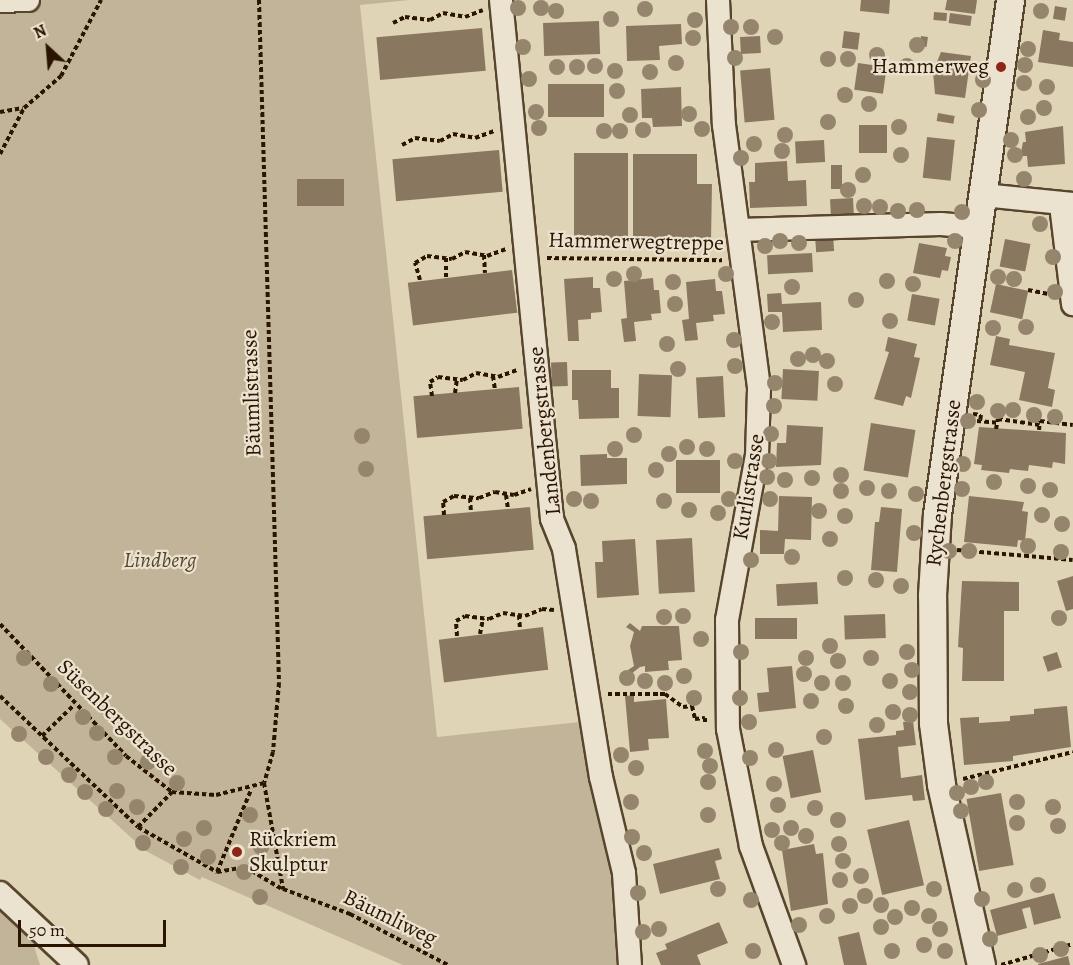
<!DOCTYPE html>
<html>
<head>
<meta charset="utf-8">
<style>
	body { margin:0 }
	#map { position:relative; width:1073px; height:965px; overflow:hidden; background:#e0d4b7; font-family:Alegreya,serif }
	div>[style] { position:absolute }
	.green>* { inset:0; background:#c1b498 }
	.building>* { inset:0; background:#89785f; transform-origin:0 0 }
	.path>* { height:4px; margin-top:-2px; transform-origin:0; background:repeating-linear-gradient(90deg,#2a1500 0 4.5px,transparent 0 7.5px) }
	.roads { filter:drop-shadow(2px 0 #58452e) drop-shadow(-2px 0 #58452e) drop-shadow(0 2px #58452e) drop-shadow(0 -2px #58452e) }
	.minor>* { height:22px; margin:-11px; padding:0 11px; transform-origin:11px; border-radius:11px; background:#ebe3d0 }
	.tertiary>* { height:27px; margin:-13.5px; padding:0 13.5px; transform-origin:13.5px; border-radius:13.5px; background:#ebe3d0 }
	.trees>* { width:16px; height:16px; margin:-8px; border-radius:50%; background:#95856c }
	.dots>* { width:16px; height:16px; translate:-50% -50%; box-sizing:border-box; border:3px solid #ebe3d0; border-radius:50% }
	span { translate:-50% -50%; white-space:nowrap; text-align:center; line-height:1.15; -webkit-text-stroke:4.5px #ebe3d0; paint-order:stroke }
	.poi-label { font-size:22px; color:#2a1500 }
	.right { translate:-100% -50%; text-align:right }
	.left { translate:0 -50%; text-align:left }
	.street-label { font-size:22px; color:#2a1500 }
	.park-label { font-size:22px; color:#57452e; font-style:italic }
	.north { position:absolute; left:18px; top:18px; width:60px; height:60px; -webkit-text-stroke:4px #ebe3d0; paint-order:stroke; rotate:334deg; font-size:16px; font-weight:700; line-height:24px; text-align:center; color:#2a1500 }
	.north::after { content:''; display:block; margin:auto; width:21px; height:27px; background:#2a1500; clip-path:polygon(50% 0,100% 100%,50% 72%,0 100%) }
	.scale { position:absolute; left:18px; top:920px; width:148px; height:27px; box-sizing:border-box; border:3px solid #2a1500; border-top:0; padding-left:8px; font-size:18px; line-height:21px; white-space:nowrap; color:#2a1500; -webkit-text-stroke:4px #ebe3d0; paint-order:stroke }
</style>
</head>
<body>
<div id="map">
	<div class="green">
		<i style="clip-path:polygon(0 0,410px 0,360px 5px,437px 737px,590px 721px,630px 965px,403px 965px,202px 877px,200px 880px,146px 851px,0 719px)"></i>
		<i style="clip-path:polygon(0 893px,31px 936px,40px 965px,0 965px)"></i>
	</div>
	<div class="building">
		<i style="clip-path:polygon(861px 0,890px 0,889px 14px,860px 11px)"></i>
		<i style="clip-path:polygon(947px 0,977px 0,975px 14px,945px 10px)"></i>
		<i style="left:1055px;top:6px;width:12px;height:13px;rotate:9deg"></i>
		<i style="left:934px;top:12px;width:13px;height:8px;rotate:4deg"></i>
		<i style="left:950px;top:13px;width:22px;height:10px;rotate:8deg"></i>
		<i style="left:599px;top:21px;width:33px;height:56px;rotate:88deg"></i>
		<i style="clip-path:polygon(681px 24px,682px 44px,659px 46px,660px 60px,627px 61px,626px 26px)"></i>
		<i style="left:482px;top:28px;width:43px;height:106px;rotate:85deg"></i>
		<i style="clip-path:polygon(1043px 30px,1060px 33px,1059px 40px,1073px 42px,1073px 67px,1038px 62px)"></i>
		<i style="left:844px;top:31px;width:16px;height:17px;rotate:7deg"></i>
		<i style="left:760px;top:36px;width:17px;height:20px;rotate:87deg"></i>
		<i style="left:921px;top:36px;width:7px;height:10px;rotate:8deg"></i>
		<i style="clip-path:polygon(941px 52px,971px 56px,965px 98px,935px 94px,933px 72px)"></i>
		<i style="left:858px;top:63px;width:29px;height:27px;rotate:8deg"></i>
		<i style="left:770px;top:68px;width:52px;height:30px;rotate:85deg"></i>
		<i style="left:548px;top:84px;width:56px;height:33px"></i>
		<i style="clip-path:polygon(681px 87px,682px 126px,653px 127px,652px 118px,642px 118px,641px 89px)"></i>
		<i style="left:938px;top:113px;width:17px;height:8px;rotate:10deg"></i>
		<i style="left:887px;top:125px;width:28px;height:28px;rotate:90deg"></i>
		<i style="clip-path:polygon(1063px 126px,1065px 164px,1028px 167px,1027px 156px,1022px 156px,1021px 152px,1023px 142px,1026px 142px,1025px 132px)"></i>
		<i style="left:927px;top:137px;width:28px;height:41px;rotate:6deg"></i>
		<i style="left:824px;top:140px;width:22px;height:29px;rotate:87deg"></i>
		<i style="left:499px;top:150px;width:42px;height:107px;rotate:85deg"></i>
		<i style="left:574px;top:153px;width:54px;height:87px"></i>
		<i style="clip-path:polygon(633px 154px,697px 154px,697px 184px,712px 184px,711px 242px,633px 242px)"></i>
		<i style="clip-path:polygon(787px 161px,788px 181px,806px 180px,807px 206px,750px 208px,749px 182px,755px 182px,755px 163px)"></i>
		<i style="left:831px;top:165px;width:11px;height:24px"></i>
		<i style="left:344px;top:179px;width:27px;height:47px;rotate:90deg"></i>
		<i style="left:853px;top:198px;width:21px;height:23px;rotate:87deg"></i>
		<i style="left:833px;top:235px;width:16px;height:18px;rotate:86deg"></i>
		<i style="left:1005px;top:239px;width:26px;height:28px;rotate:11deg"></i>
		<i style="clip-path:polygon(919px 243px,947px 248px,945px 256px,951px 257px,948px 271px,942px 270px,940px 278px,913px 273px)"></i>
		<i style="left:812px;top:253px;width:19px;height:45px;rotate:87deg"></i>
		<i style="left:512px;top:270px;width:43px;height:105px;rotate:83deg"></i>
		<i style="clip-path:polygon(593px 277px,593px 288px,600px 288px,602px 312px,591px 313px,591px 319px,578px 320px,579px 341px,568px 341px,564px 279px)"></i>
		<i style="clip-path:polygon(653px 278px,654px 290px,659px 290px,661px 313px,651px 314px,652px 320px,634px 322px,636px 341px,624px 342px,621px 319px,627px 318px,624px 281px)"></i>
		<i style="clip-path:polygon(715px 279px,716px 291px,722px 291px,725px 314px,713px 315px,714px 321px,696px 323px,698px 340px,685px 341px,682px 320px,689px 319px,686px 282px)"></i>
		<i style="left:996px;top:284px;width:33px;height:29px;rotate:12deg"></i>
		<i style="clip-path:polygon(781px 293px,782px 304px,821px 302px,822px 330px,783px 332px,782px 312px,768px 312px,767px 294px)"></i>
		<i style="left:912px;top:294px;width:28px;height:27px;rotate:10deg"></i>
		<i style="clip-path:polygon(996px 336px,1010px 339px,1009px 345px,1055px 353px,1048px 388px,1055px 390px,1052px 407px,1019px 400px,1025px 372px,990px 365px)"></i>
		<i style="clip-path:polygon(888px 337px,917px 344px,914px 357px,920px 358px,911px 398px,906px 396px,903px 406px,874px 399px,889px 352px,885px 351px)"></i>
		<i style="left:567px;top:362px;width:24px;height:16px;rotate:88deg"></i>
		<i style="left:783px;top:369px;width:36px;height:30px;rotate:3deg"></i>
		<i style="clip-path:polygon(572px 370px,611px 370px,611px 388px,619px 388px,619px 418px,579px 419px,578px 400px,572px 400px)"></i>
		<i style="left:639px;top:374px;width:33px;height:42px;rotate:2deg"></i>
		<i style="left:723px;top:376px;width:41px;height:27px;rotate:87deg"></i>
		<i style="left:519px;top:387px;width:42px;height:106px;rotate:85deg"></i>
		<i style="left:871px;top:423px;width:45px;height:48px;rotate:9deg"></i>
		<i style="clip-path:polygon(787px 425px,823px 427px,821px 465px,776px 467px,777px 443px,786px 443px)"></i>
		<i style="clip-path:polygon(979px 427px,1066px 433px,1065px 464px,1053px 462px,1052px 468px,1029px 465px,1028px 471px,1010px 469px,1009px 473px,981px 470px,982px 465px,974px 464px)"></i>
		<i style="clip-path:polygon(607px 454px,607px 458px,627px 458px,627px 484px,581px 486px,580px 455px)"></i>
		<i style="left:676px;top:460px;width:44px;height:33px"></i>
		<i style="clip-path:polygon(779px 496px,812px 497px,811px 540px,785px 539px,784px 554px,760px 554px,760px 530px,778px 531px)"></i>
		<i style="clip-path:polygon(969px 496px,1024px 502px,1022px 511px,1028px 512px,1025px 541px,1018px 540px,1017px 547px,964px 542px)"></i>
		<i style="left:530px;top:507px;width:43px;height:107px;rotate:85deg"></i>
		<i style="clip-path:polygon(881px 507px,902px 509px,897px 572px,871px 570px,875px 522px,879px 522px)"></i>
		<i style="left:692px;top:538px;width:54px;height:36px;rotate:87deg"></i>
		<i style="clip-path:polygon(635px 539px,639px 595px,597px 598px,595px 562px,603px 562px,602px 541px)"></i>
		<i style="clip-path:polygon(1073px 576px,1073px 609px,1066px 611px,1057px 581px)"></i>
		<i style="clip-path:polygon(962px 581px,1019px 582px,1019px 611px,1004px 611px,1004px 681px,962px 681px,963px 648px,958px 647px)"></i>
		<i style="left:817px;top:582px;width:22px;height:41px;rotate:87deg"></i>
		<i style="left:885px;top:614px;width:24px;height:41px;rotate:88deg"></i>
		<i style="left:797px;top:618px;width:21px;height:42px;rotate:90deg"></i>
		<i style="clip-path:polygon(630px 623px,640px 631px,642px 626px,679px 626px,682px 660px,668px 661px,669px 670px,645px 672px,645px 666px,640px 667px,631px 674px,628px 670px,634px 666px,630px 646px,634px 632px,626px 627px)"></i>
		<i style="left:543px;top:627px;width:43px;height:105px;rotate:83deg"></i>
		<i style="left:1057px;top:652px;width:16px;height:15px;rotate:72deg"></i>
		<i style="clip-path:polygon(792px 666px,796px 708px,759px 712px,757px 693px,769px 692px,767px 668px)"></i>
		<i style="clip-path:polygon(634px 695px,634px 702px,666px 699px,669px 738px,648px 739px,649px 750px,630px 752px,625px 696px)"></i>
		<i style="clip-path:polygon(1067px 706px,1071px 747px,1013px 756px,1013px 761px,964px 765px,960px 718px,979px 717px,979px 723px,1010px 721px,1010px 716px,1034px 714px,1034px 709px)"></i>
		<i style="clip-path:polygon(913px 721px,916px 745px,898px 747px,901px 778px,922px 775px,925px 800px,913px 801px,912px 795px,865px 800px,858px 739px,896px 735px,896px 731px,904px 730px,903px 722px)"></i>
		<i style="left:813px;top:750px;width:43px;height:31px;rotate:79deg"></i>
		<i style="left:1001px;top:793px;width:73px;height:35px;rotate:80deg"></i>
		<i style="left:909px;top:820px;width:67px;height:43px;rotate:77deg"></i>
		<i style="clip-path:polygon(814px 844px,816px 854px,823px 853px,828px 904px,791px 911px,782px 850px)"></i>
		<i style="clip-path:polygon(719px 848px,722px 859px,715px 861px,720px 879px,660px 894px,653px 864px)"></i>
		<i style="clip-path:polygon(1054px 893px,1061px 918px,1034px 925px,1030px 907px,1022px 909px,1027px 928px,997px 936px,990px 910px)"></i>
		<i style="clip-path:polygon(719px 922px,728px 943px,697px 955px,701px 965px,661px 965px,656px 953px,667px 949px,665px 944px)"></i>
		<i style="clip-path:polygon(859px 932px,867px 965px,844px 965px,838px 937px)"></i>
		<i style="clip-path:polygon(1068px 956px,1070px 965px,1038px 965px,1038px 964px)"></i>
	</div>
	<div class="path">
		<i style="left:259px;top:0;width:683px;rotate:88.32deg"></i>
		<i style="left:279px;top:683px;width:69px;rotate:95deg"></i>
		<i style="left:273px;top:752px;width:32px;rotate:106deg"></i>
		<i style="left:264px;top:783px;width:108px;rotate:79.8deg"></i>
		<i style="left:283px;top:889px;width:72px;rotate:20.5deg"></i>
		<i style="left:350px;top:914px;width:110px;rotate:27.5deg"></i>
		<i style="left:393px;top:23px;width:13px;rotate:-27deg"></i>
		<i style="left:405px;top:17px;width:25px;rotate:7deg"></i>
		<i style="left:430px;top:20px;width:15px;rotate:-28deg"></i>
		<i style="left:443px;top:13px;width:22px;rotate:10deg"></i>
		<i style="left:465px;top:17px;width:19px;rotate:-21deg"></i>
		<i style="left:0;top:112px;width:23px;rotate:-10deg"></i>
		<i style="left:402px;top:145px;width:15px;rotate:-28deg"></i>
		<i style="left:415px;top:138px;width:25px;rotate:7deg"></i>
		<i style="left:440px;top:141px;width:15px;rotate:-28deg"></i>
		<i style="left:453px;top:134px;width:22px;rotate:10deg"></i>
		<i style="left:475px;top:138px;width:20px;rotate:-20deg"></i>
		<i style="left:0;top:154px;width:52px;rotate:-62.4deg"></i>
		<i style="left:24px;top:108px;width:49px;rotate:-40.9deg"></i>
		<i style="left:61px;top:76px;width:86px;rotate:-62.2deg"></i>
		<i style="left:484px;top:255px;width:18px;rotate:87deg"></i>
		<i style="left:446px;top:258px;width:19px;rotate:90deg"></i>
		<i style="left:547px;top:258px;width:175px;rotate:0.7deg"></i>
		<i style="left:420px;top:280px;width:18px;rotate:-106deg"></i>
		<i style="left:415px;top:263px;width:14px;rotate:-30deg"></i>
		<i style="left:427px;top:256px;width:25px;rotate:7deg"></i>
		<i style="left:452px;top:259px;width:15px;rotate:-28deg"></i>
		<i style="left:465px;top:252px;width:22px;rotate:10deg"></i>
		<i style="left:487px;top:256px;width:20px;rotate:-20deg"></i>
		<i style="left:1028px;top:290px;width:26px;rotate:11deg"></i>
		<i style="left:493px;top:376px;width:14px;rotate:82deg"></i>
		<i style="left:455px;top:393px;width:14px;rotate:-82deg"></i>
		<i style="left:432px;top:396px;width:14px;rotate:-98deg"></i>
		<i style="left:430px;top:382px;width:9px;rotate:-32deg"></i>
		<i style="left:438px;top:377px;width:25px;rotate:7deg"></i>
		<i style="left:463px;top:380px;width:15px;rotate:-28deg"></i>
		<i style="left:476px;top:373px;width:22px;rotate:10deg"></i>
		<i style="left:498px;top:377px;width:20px;rotate:-20deg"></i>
		<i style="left:973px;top:414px;width:8px;rotate:7deg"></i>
		<i style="left:981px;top:415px;width:6px;rotate:99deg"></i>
		<i style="left:977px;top:421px;width:21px;rotate:5deg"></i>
		<i style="left:996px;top:429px;width:10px;rotate:-79deg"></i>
		<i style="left:998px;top:419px;width:42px;rotate:8.1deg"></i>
		<i style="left:1039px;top:430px;width:9px;rotate:-84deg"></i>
		<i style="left:1040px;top:421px;width:33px;rotate:7deg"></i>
		<i style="left:506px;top:495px;width:14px;rotate:82deg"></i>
		<i style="left:470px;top:498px;width:15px;rotate:86deg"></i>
		<i style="left:444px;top:515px;width:13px;rotate:-94deg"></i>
		<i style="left:443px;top:502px;width:13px;rotate:-29deg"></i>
		<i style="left:454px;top:496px;width:25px;rotate:5deg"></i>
		<i style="left:479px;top:498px;width:17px;rotate:-21deg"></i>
		<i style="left:495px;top:492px;width:19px;rotate:9deg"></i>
		<i style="left:514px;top:495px;width:18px;rotate:-19deg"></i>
		<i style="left:957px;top:550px;width:116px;rotate:4.9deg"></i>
		<i style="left:519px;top:615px;width:15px;rotate:86deg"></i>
		<i style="left:0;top:624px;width:182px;rotate:46.3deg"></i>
		<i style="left:126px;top:756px;width:58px;rotate:38deg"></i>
		<i style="left:172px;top:792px;width:44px;rotate:3.9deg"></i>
		<i style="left:216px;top:795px;width:49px;rotate:-14deg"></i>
		<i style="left:480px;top:634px;width:16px;rotate:-79deg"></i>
		<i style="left:457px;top:636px;width:15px;rotate:-94deg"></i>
		<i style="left:456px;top:621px;width:10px;rotate:-29deg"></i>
		<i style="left:465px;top:616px;width:24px;rotate:7deg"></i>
		<i style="left:489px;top:619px;width:15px;rotate:-23deg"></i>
		<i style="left:503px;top:613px;width:22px;rotate:8deg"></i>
		<i style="left:525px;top:616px;width:18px;rotate:-22deg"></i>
		<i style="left:542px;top:609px;width:12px;rotate:5deg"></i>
		<i style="left:608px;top:694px;width:57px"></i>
		<i style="left:665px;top:694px;width:22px;rotate:36deg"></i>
		<i style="left:683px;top:707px;width:9px;rotate:-6deg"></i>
		<i style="left:692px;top:706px;width:13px;rotate:77deg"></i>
		<i style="left:695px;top:719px;width:10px;rotate:-6deg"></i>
		<i style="left:705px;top:718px;width:4px;rotate:90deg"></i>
		<i style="left:0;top:696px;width:190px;rotate:43.5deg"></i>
		<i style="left:138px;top:827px;width:91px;rotate:29.7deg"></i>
		<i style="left:217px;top:872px;width:28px;rotate:-10deg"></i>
		<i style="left:245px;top:867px;width:43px;rotate:30.7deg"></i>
		<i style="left:42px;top:736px;width:45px;rotate:-44.1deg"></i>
		<i style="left:963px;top:779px;width:113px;rotate:-13.8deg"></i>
		<i style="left:138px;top:827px;width:49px;rotate:-45.8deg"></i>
		<i style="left:217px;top:872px;width:89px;rotate:-67.5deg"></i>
		<i style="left:1001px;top:965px;width:75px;rotate:-16.3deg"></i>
	</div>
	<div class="roads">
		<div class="minor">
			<i style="left:501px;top:0;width:521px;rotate:84.39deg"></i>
			<i style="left:552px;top:519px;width:32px;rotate:68deg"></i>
			<i style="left:564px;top:549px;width:231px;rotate:80.8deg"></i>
			<i style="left:601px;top:777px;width:99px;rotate:76.5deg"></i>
			<i style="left:624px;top:873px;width:92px;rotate:86.3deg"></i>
			<i style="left:718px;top:0;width:125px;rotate:87.3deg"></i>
			<i style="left:724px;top:125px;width:266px;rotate:82.4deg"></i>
			<i style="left:759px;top:389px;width:66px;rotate:91.7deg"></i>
			<i style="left:757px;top:455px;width:168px;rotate:100.3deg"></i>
			<i style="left:727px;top:620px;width:109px;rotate:89.5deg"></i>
			<i style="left:728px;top:729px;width:119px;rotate:78.9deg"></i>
			<i style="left:751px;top:846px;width:127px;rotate:70.1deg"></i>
			<i style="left:0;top:1px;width:28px;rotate:-2deg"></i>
			<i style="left:983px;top:195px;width:90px;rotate:5.7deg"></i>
			<i style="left:1061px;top:205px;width:100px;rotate:83.1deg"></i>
			<i style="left:738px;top:230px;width:203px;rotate:-1.7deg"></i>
			<i style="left:941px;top:224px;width:35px;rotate:5deg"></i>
			<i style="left:0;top:893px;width:105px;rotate:43.1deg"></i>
		</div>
		<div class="tertiary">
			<i style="left:981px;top:965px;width:185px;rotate:-102.5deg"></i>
			<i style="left:941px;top:784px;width:62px;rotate:-97.5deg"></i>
			<i style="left:933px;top:723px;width:128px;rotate:-90.4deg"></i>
			<i style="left:932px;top:595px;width:81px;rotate:-86.5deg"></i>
			<i style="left:937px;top:514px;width:519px;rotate:-81.92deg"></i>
		</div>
	</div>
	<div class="trees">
		<i style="left:518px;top:8px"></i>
		<i style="left:541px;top:8px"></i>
		<i style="left:645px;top:9px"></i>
		<i style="left:556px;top:11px"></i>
		<i style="left:1041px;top:11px"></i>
		<i style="left:611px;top:19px"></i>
		<i style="left:695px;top:20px"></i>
		<i style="left:731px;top:27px"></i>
		<i style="left:751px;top:27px"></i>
		<i style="left:775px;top:37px"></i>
		<i style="left:693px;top:38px"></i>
		<i style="left:917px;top:45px"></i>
		<i style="left:523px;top:47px"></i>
		<i style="left:1028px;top:49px"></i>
		<i style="left:877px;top:55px"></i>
		<i style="left:735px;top:58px"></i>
		<i style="left:828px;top:59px"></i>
		<i style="left:848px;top:59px"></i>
		<i style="left:676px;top:63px"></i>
		<i style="left:1025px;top:65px"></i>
		<i style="left:595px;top:66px"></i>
		<i style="left:907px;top:66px"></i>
		<i style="left:557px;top:67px"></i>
		<i style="left:577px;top:67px"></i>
		<i style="left:615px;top:71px"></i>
		<i style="left:650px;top:72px"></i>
		<i style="left:529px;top:79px"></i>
		<i style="left:983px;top:80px"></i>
		<i style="left:1024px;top:83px"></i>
		<i style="left:1047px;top:87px"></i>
		<i style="left:617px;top:91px"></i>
		<i style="left:845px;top:95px"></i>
		<i style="left:869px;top:104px"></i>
		<i style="left:1044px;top:108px"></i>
		<i style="left:979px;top:110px"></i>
		<i style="left:536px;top:112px"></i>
		<i style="left:689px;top:114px"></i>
		<i style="left:630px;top:115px"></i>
		<i style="left:1028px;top:117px"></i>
		<i style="left:828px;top:122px"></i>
		<i style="left:899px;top:127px"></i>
		<i style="left:539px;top:128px"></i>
		<i style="left:702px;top:129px"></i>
		<i style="left:643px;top:130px"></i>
		<i style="left:604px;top:131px"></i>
		<i style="left:620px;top:131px"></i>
		<i style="left:785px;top:135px"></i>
		<i style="left:1011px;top:140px"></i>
		<i style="left:754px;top:144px"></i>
		<i style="left:782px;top:151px"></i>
		<i style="left:901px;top:155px"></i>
		<i style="left:1015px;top:155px"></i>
		<i style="left:741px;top:158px"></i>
		<i style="left:863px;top:175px"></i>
		<i style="left:1024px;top:179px"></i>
		<i style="left:848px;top:190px"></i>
		<i style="left:864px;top:206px"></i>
		<i style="left:880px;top:207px"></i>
		<i style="left:917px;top:210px"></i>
		<i style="left:898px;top:211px"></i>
		<i style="left:962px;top:212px"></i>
		<i style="left:1040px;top:224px"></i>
		<i style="left:780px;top:241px"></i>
		<i style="left:955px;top:241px"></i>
		<i style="left:799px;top:243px"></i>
		<i style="left:765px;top:246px"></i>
		<i style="left:1053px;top:257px"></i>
		<i style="left:634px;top:274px"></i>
		<i style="left:726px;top:274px"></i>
		<i style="left:998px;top:277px"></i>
		<i style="left:614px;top:279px"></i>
		<i style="left:1014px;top:279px"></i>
		<i style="left:887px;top:281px"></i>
		<i style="left:673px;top:282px"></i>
		<i style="left:913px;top:284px"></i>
		<i style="left:792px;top:287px"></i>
		<i style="left:1055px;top:292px"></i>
		<i style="left:856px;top:300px"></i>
		<i style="left:675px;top:304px"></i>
		<i style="left:890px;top:321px"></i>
		<i style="left:772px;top:322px"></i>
		<i style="left:1026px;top:327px"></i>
		<i style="left:993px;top:328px"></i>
		<i style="left:734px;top:340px"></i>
		<i style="left:667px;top:344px"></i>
		<i style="left:813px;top:355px"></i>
		<i style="left:798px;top:359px"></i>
		<i style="left:827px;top:361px"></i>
		<i style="left:735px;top:366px"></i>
		<i style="left:678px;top:369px"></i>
		<i style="left:775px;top:383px"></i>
		<i style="left:835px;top:384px"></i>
		<i style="left:977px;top:402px"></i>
		<i style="left:774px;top:406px"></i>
		<i style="left:1013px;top:410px"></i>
		<i style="left:998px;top:411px"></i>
		<i style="left:1034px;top:415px"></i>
		<i style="left:1055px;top:417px"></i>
		<i style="left:968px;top:421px"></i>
		<i style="left:771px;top:434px"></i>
		<i style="left:634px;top:435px"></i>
		<i style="left:362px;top:436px"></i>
		<i style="left:687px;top:447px"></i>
		<i style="left:615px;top:449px"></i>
		<i style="left:707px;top:449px"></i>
		<i style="left:669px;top:454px"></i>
		<i style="left:735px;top:461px"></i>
		<i style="left:769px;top:461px"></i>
		<i style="left:963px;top:464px"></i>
		<i style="left:366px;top:469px"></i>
		<i style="left:656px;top:470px"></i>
		<i style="left:841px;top:475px"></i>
		<i style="left:767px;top:477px"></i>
		<i style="left:812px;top:478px"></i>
		<i style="left:785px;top:480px"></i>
		<i style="left:994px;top:482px"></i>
		<i style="left:1028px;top:486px"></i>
		<i style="left:867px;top:488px"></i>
		<i style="left:962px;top:489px"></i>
		<i style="left:1050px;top:490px"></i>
		<i style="left:841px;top:491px"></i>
		<i style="left:889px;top:491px"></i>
		<i style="left:916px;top:494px"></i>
		<i style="left:574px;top:499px"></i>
		<i style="left:729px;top:499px"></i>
		<i style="left:770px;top:499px"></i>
		<i style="left:591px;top:501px"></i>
		<i style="left:664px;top:501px"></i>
		<i style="left:689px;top:510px"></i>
		<i style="left:819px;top:511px"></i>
		<i style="left:718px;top:513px"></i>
		<i style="left:1042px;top:515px"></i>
		<i style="left:845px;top:516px"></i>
		<i style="left:1062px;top:524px"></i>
		<i style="left:914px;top:533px"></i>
		<i style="left:830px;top:539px"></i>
		<i style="left:1028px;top:546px"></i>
		<i style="left:949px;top:551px"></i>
		<i style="left:969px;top:551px"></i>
		<i style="left:1061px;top:552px"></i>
		<i style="left:792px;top:557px"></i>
		<i style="left:751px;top:560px"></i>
		<i style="left:845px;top:578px"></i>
		<i style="left:876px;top:580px"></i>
		<i style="left:901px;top:586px"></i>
		<i style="left:683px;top:616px"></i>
		<i style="left:664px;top:617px"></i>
		<i style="left:1059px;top:618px"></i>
		<i style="left:701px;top:639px"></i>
		<i style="left:830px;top:646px"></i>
		<i style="left:741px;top:652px"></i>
		<i style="left:907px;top:652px"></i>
		<i style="left:24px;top:658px"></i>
		<i style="left:806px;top:658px"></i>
		<i style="left:871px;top:658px"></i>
		<i style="left:838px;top:661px"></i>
		<i style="left:912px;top:670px"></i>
		<i style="left:804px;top:674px"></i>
		<i style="left:684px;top:676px"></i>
		<i style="left:627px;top:678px"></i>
		<i style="left:645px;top:681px"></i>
		<i style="left:890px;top:681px"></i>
		<i style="left:665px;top:683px"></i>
		<i style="left:822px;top:683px"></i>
		<i style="left:843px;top:683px"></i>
		<i style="left:51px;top:684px"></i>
		<i style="left:910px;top:692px"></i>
		<i style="left:694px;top:698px"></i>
		<i style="left:740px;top:698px"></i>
		<i style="left:811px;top:701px"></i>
		<i style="left:846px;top:706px"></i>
		<i style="left:893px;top:712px"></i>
		<i style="left:910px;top:715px"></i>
		<i style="left:83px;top:717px"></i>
		<i style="left:749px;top:722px"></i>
		<i style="left:877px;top:725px"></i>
		<i style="left:97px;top:733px"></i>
		<i style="left:19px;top:734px"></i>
		<i style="left:824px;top:737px"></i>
		<i style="left:776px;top:750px"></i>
		<i style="left:705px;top:751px"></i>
		<i style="left:621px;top:755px"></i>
		<i style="left:46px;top:757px"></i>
		<i style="left:115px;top:757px"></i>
		<i style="left:750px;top:758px"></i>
		<i style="left:148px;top:762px"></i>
		<i style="left:710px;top:766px"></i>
		<i style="left:636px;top:768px"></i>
		<i style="left:69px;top:775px"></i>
		<i style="left:708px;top:782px"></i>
		<i style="left:986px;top:782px"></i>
		<i style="left:177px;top:783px"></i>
		<i style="left:774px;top:784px"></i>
		<i style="left:971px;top:787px"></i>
		<i style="left:117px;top:791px"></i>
		<i style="left:85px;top:792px"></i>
		<i style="left:957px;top:793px"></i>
		<i style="left:631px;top:802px"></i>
		<i style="left:1017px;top:802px"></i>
		<i style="left:778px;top:805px"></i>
		<i style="left:137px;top:807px"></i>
		<i style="left:1053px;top:807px"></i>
		<i style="left:815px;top:808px"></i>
		<i style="left:106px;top:809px"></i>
		<i style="left:961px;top:811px"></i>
		<i style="left:250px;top:815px"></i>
		<i style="left:708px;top:815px"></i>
		<i style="left:838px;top:820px"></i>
		<i style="left:1017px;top:823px"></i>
		<i style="left:1058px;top:826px"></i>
		<i style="left:204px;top:828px"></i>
		<i style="left:791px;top:828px"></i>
		<i style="left:772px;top:830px"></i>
		<i style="left:806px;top:836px"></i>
		<i style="left:632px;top:837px"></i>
		<i style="left:184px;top:839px"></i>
		<i style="left:143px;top:843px"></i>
		<i style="left:782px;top:843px"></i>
		<i style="left:839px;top:844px"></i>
		<i style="left:261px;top:847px"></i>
		<i style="left:644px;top:853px"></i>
		<i style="left:208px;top:857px"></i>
		<i style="left:843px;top:861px"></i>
		<i style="left:181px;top:867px"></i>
		<i style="left:244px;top:872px"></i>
		<i style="left:861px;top:876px"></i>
		<i style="left:840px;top:880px"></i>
		<i style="left:1038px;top:885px"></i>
		<i style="left:718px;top:889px"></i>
		<i style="left:934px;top:889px"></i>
		<i style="left:1015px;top:890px"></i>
		<i style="left:638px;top:893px"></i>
		<i style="left:865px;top:896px"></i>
		<i style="left:260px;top:897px"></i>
		<i style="left:982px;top:899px"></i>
		<i style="left:751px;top:900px"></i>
		<i style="left:881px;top:905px"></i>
		<i style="left:850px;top:906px"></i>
		<i style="left:912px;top:908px"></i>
		<i style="left:827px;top:916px"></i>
		<i style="left:929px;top:916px"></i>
		<i style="left:895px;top:917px"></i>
		<i style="left:799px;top:925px"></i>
		<i style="left:881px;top:927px"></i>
		<i style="left:659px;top:929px"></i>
		<i style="left:940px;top:929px"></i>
		<i style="left:643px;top:932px"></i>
		<i style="left:990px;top:939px"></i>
		<i style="left:924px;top:945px"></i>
		<i style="left:1061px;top:949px"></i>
		<i style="left:753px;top:951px"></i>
		<i style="left:892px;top:951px"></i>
		<i style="left:945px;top:951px"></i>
		<i style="left:1040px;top:955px"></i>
	</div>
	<div class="dots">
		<i style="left:1001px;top:67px;background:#8f2418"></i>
		<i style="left:237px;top:852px;background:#8f2418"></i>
	</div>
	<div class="poi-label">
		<span class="right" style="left:989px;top:67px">Hammerweg</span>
		<span class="left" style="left:249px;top:852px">Rückriem<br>Skulptur</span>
	</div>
	<div class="street-label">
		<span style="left:636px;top:242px;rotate:1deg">Hammerwegtreppe</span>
		<span style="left:252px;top:393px;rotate:-92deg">Bäumlistrasse</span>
		<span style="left:545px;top:431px;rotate:-96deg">Landenbergstrasse</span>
		<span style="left:944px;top:483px;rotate:-83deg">Rychenbergstrasse</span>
		<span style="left:749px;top:487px;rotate:-81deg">Kurlistrasse</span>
		<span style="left:117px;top:718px;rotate:44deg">Süsenbergstrasse</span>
		<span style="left:390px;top:918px;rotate:26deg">Bäumliweg</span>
	</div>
	<div class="park-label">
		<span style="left:160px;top:561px">Lindberg</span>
	</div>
	<div class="north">N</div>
	<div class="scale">50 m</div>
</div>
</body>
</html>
